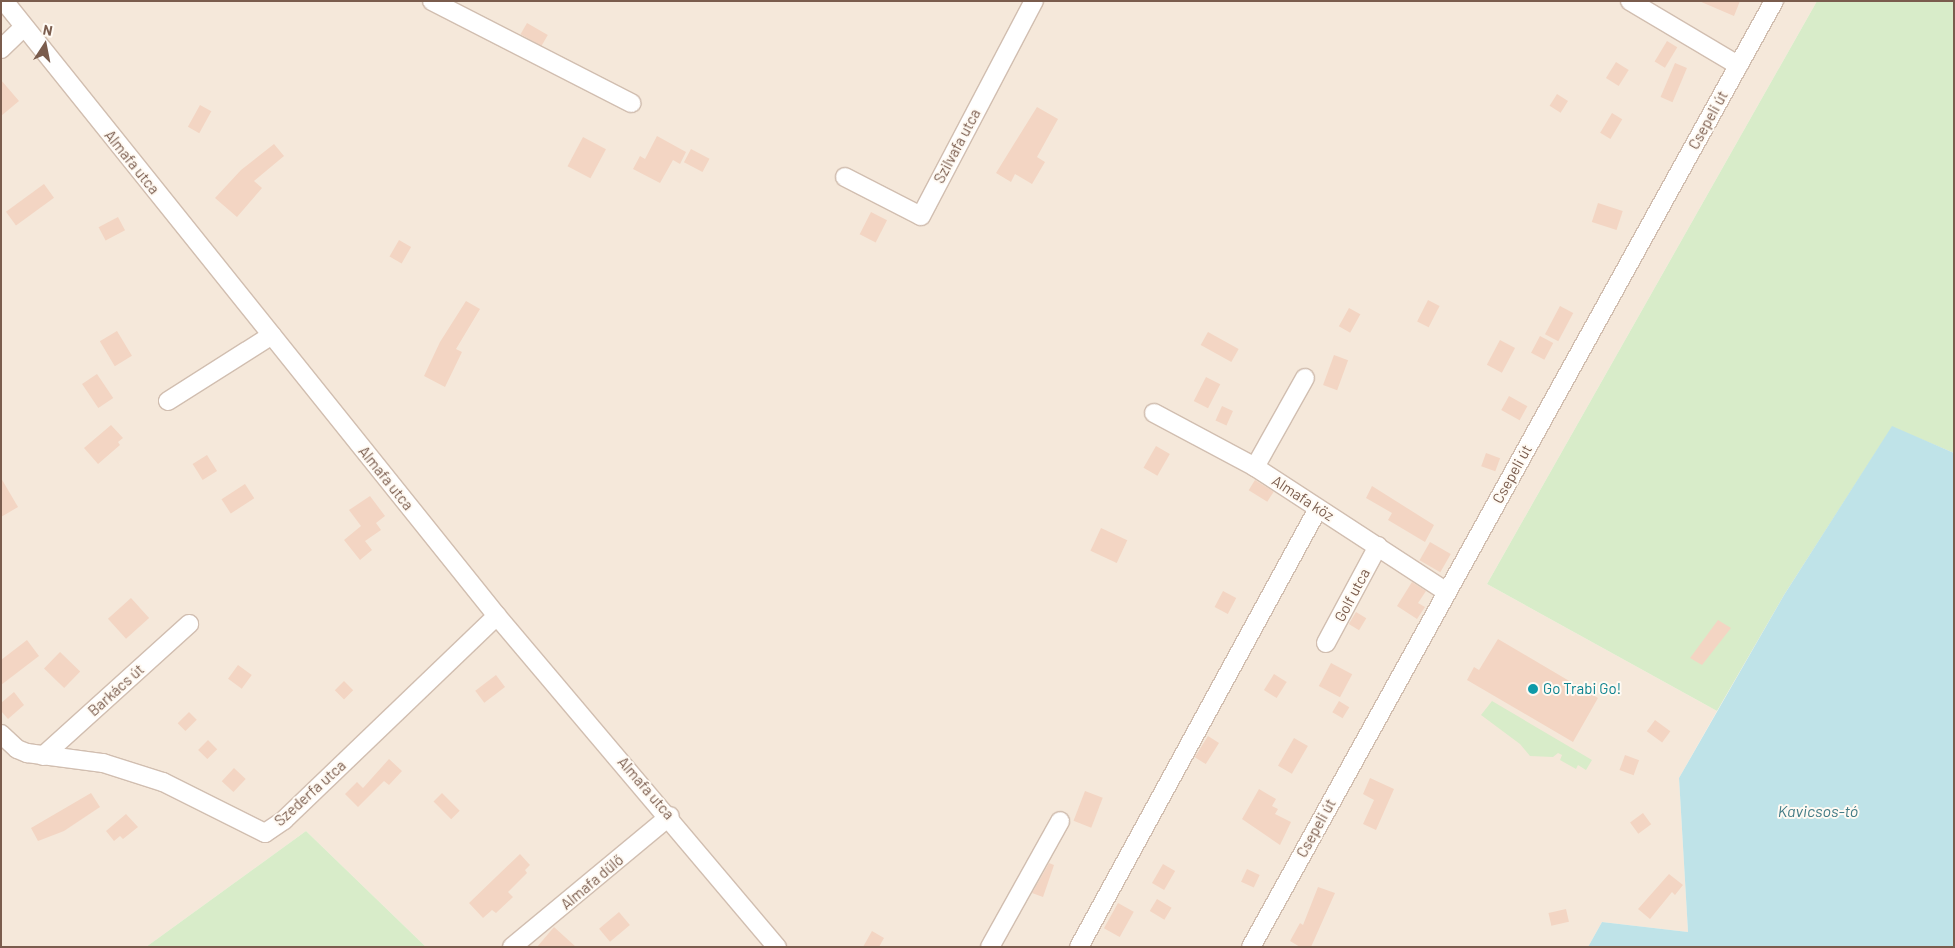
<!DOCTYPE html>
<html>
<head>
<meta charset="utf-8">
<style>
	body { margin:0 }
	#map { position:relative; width:1955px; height:948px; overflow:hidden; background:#fdf6ec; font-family:Barlow,sans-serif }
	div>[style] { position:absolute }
	.residential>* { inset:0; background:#f5e8da }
	.green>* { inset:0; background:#d8ecc9 }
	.water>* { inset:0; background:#bfe3e8 }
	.building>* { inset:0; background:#f3d5c3; transform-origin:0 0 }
	.roads { filter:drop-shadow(1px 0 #d1beb0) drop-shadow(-1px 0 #d1beb0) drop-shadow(0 1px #d1beb0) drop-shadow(0 -1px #d1beb0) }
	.minor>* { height:18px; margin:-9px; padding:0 9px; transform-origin:9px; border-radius:9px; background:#fff }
	.dots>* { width:14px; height:14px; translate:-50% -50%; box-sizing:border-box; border:2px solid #fffaf3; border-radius:50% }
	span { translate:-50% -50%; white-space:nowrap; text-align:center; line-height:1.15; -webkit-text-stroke:4px #fffaf3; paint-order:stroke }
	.street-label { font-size:15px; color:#7a5c4d }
	.culture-label { font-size:15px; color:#0d838f }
	.left { translate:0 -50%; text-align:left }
	.water-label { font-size:16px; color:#437c86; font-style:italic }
	.frame { position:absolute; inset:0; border:2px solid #7a5c4d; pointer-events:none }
	.north { position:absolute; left:20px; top:20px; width:50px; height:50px; -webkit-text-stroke:4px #fffaf3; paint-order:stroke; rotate:11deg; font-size:14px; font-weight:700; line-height:20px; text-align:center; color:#7a5c4d }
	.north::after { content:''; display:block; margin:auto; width:18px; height:22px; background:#7a5c4d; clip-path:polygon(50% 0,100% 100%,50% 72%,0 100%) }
</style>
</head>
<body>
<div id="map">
	<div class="residential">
		<i style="clip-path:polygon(1px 1px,1817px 1px,1487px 584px,1717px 711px,1679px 778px,1688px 932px,1602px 922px,1588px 947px,426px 947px,306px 831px,146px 947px,1px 947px)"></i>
	</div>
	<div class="green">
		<i style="clip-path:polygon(1817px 1px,1954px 1px,1954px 453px,1892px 427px,1784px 595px,1717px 711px,1487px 584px)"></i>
		<i style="clip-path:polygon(1492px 701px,1592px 760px,1586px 770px,1578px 765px,1576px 769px,1560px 760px,1562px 755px,1558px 753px,1553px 757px,1530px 756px,1520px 744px,1481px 715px)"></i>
		<i style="clip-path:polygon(306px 831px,426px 947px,146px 947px)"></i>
	</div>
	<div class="water">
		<i style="clip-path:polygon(1892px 426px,1954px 453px,1954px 947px,1588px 947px,1602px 922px,1688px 932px,1679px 778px,1784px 595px)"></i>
	</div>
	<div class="building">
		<i style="clip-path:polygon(1699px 1px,1740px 1px,1734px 16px)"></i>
		<i style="left:527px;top:23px;width:24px;height:13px;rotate:30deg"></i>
		<i style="left:1667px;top:41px;width:12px;height:24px;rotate:31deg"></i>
		<i style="left:1616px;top:62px;width:15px;height:19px;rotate:32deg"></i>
		<i style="left:1675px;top:63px;width:13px;height:37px;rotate:23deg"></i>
		<i style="clip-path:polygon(1px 80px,19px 101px,1px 116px)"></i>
		<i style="left:1557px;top:94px;width:13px;height:14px;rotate:32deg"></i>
		<i style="left:200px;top:105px;width:13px;height:25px;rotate:29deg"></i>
		<i style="clip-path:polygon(1037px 107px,1058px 119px,1037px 157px,1045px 162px,1032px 184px,1015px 174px,1011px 182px,996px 173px)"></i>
		<i style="left:1612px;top:113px;width:12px;height:23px;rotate:31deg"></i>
		<i style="clip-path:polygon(657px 136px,686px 152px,680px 164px,673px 160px,660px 183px,633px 169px,640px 156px,645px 159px)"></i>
		<i style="left:583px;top:137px;width:26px;height:33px;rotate:28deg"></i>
		<i style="clip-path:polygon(274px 144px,284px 156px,254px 181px,262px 188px,237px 217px,215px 198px,241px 170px)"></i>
		<i style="left:691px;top:149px;width:21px;height:15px;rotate:28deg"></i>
		<i style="left:44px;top:184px;width:17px;height:47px;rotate:54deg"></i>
		<i style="left:1598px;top:203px;width:26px;height:20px;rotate:18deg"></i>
		<i style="left:871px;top:212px;width:18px;height:25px;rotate:27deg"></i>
		<i style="left:118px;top:217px;width:15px;height:22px;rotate:62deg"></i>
		<i style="left:399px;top:240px;width:14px;height:19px;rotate:30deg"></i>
		<i style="left:1428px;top:300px;width:13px;height:24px;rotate:27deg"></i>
		<i style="clip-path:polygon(466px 301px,480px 309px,456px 349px,462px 352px,445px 387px,424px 376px,440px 342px)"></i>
		<i style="left:1560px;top:306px;width:15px;height:32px;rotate:28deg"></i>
		<i style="left:1349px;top:308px;width:13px;height:21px;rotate:29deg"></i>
		<i style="left:117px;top:331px;width:29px;height:20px;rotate:59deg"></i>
		<i style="left:1208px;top:332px;width:35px;height:15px;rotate:29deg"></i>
		<i style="left:1540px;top:336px;width:15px;height:19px;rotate:28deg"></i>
		<i style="left:1500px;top:340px;width:17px;height:28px;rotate:28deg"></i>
		<i style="left:1334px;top:355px;width:15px;height:32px;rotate:20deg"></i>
		<i style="left:97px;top:374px;width:29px;height:18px;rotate:56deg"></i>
		<i style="left:1206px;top:377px;width:16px;height:27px;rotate:27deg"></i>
		<i style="left:1509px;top:396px;width:21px;height:16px;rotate:29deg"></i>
		<i style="left:1222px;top:406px;width:12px;height:16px;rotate:24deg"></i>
		<i style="clip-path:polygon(111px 425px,123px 438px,118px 442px,120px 445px,98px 464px,84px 448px)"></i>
		<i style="left:1156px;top:446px;width:16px;height:25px;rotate:30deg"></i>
		<i style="left:1486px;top:453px;width:15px;height:14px;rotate:20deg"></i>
		<i style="left:207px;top:455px;width:19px;height:17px;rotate:58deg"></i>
		<i style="clip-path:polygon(1px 478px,18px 507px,1px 517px)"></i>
		<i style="left:1255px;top:480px;width:22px;height:12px;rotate:32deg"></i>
		<i style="left:245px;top:484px;width:17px;height:28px;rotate:57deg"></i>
		<i style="clip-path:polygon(1372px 486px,1434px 525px,1425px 542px,1388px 520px,1392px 513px,1366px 498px)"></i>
		<i style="clip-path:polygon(370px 496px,385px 516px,376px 523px,381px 530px,365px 541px,372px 550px,360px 560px,344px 540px,361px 526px,349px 510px)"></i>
		<i style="left:1101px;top:528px;width:29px;height:25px;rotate:25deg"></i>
		<i style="left:1430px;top:542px;width:24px;height:21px;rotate:30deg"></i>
		<i style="clip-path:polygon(1412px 582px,1426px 591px,1418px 603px,1425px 607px,1417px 619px,1397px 606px)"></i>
		<i style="left:1223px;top:591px;width:15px;height:18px;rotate:28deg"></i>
		<i style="left:131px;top:598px;width:27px;height:31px;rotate:48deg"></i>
		<i style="left:1356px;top:612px;width:12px;height:14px;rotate:31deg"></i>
		<i style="clip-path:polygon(1718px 620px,1731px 628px,1702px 665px,1690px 658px)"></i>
		<i style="clip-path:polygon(1498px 639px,1598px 698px,1573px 742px,1467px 680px,1474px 667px,1479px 670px)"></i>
		<i style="clip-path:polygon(27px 640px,39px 656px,1px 685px,1px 660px)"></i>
		<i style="left:60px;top:652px;width:28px;height:23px;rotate:44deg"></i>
		<i style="left:1331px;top:663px;width:24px;height:26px;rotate:28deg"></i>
		<i style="left:238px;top:665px;width:17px;height:17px;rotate:36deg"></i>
		<i style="left:1274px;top:674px;width:15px;height:19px;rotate:32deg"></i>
		<i style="left:496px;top:675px;width:15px;height:26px;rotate:53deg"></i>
		<i style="left:344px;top:681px;width:13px;height:13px;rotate:45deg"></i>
		<i style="clip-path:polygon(14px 692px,24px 705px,8px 719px,1px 711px,1px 703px)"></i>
		<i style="left:1339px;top:701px;width:12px;height:13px;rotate:31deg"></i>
		<i style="left:189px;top:712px;width:11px;height:16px;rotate:45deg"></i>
		<i style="left:1655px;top:720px;width:19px;height:14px;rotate:36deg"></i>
		<i style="left:1208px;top:736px;width:13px;height:25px;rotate:32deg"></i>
		<i style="left:1294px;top:738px;width:16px;height:32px;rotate:30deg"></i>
		<i style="left:208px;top:740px;width:13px;height:14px;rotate:45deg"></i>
		<i style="left:1625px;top:755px;width:15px;height:16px;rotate:20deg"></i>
		<i style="clip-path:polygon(389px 759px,402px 771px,389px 785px,384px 781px,358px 807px,345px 794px,357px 782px,363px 788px)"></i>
		<i style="left:234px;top:768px;width:16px;height:18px;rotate:43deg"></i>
		<i style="clip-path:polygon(1370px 778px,1394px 789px,1376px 830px,1363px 824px,1374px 800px,1363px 794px)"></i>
		<i style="clip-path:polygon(1259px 789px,1276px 799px,1272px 806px,1278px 809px,1275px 814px,1291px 822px,1280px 845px,1242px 819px)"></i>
		<i style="left:1085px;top:791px;width:19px;height:32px;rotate:21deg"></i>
		<i style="clip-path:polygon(91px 793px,100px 807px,64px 831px,38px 841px,31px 828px)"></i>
		<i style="left:442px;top:793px;width:25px;height:12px;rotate:45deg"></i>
		<i style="left:1643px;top:813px;width:14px;height:16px;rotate:54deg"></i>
		<i style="clip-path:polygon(126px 814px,138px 827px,123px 839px,120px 836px,114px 841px,106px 831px)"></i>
		<i style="clip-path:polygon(520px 854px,530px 865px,525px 870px,527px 873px,508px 892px,513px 897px,496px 913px,492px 910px,483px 918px,469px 903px)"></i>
		<i style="clip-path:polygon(1049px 863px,1054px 865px,1043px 897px,1032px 893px)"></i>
		<i style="left:1163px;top:864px;width:14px;height:22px;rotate:30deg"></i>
		<i style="left:1247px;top:869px;width:14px;height:14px;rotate:25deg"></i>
		<i style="clip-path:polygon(1669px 874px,1683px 885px,1675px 895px,1672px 892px,1650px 919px,1638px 909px)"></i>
		<i style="clip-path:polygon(1318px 887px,1335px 893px,1311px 947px,1300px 947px,1290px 941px,1300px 923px,1303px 925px)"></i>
		<i style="left:1157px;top:899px;width:17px;height:14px;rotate:31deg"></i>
		<i style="left:1118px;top:903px;width:18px;height:29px;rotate:29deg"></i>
		<i style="left:1566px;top:909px;width:13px;height:18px;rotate:77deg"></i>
		<i style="left:619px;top:912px;width:17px;height:26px;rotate:50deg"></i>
		<i style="clip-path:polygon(554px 927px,576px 947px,537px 947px)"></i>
		<i style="clip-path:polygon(872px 931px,884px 938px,879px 947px,863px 947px)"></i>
	</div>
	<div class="roads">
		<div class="minor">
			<i style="left:4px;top:1px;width:788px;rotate:51.28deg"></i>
			<i style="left:497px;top:616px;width:434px;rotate:49.8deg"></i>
			<i style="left:432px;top:1px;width:224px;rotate:27.1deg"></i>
			<i style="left:1630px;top:1px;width:126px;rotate:30.7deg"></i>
			<i style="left:1px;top:49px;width:32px;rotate:-44deg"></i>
			<i style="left:845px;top:177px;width:85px;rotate:27.2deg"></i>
			<i style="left:921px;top:216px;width:243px;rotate:-62.3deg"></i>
			<i style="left:168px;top:401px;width:123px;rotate:-32.4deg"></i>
			<i style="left:1154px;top:413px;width:115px;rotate:28.1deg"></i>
			<i style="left:1255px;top:467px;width:229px;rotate:33.1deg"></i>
			<i style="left:1255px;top:467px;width:102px;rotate:-60.7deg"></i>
			<i style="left:1326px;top:643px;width:110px;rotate:-61.8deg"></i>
			<i style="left:1px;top:734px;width:22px;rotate:43deg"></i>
			<i style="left:17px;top:749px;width:11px;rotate:22deg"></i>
			<i style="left:27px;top:753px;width:77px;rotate:7.5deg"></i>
			<i style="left:103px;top:763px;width:63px;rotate:17.6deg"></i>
			<i style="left:163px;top:782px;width:114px;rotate:26.6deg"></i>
			<i style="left:265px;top:833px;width:23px;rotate:-34deg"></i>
			<i style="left:284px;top:820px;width:295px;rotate:-43.8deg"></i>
			<i style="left:43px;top:756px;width:197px;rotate:-42.1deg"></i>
			<i style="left:512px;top:947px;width:205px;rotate:-39.7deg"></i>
			<i style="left:990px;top:947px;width:144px;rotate:-60.9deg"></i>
			<i style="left:1079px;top:947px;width:499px;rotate:-61.4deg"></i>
			<i style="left:1251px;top:947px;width:1081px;rotate:-61.06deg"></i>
		</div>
	</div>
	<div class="dots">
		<i style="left:1533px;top:689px;background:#0f9aa8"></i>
	</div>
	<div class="street-label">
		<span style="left:1708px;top:120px;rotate:-61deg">Csepeli út</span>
		<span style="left:957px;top:146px;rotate:-62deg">Szilvafa utca</span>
		<span style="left:132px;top:162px;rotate:51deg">Almafa utca</span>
		<span style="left:1512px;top:474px;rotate:-61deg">Csepeli út</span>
		<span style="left:386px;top:478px;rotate:51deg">Almafa utca</span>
		<span style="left:1303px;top:498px;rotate:33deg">Almafa köz</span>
		<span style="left:1352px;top:595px;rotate:-62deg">Golf utca</span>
		<span style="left:116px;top:690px;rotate:-42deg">Barkács út</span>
		<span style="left:646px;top:788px;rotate:49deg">Almafa utca</span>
		<span style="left:310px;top:793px;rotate:-42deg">Szederfa utca</span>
		<span style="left:1316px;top:828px;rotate:-61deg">Csepeli út</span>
		<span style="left:592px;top:882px;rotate:-40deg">Almafa dűlő</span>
	</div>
	<div class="culture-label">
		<span class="left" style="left:1543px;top:689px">Go Trabi Go!</span>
	</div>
	<div class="water-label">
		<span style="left:1818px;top:811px">Kavicsos-tó</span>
	</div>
	<div class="frame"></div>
	<div class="north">N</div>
</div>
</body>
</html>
